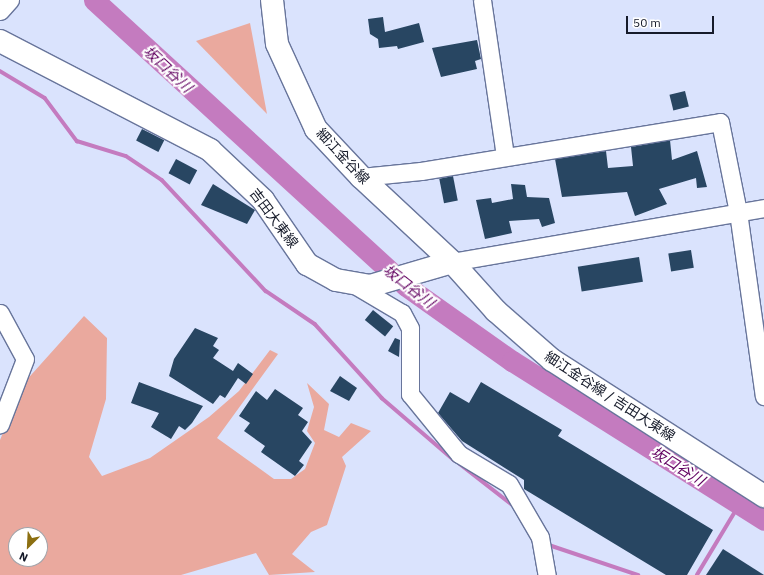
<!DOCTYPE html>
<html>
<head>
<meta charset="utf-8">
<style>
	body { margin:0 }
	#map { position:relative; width:764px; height:575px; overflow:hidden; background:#dae3fd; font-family:"IBM Plex Sans","Noto Sans JP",sans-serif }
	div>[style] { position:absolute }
	.green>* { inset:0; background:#eaa99e }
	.stream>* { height:3.5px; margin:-1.75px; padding:0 1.75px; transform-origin:1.75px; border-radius:1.75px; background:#c47bbf }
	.river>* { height:21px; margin:-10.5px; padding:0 10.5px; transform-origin:10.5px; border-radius:10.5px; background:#c47bbf }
	.building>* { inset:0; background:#284662; transform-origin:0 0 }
	.roads { filter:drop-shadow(1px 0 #68759b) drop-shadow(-1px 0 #68759b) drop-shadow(0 1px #68759b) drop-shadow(0 -1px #68759b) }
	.minor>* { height:17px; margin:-8.5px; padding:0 8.5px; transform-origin:8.5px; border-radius:8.5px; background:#fff }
	.major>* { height:22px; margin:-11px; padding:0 11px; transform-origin:11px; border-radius:11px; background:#fff }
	span { translate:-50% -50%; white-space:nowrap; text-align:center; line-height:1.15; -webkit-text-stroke:4px #fff; paint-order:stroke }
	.street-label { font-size:14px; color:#161b2a }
	.water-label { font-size:15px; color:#630462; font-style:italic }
	.north { position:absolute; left:8px; top:527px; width:40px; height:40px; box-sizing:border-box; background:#fff; border:1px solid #a2a4aa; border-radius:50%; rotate:204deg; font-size:11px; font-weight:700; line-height:16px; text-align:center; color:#161b2a }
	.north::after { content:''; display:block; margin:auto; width:14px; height:18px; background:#8c6f11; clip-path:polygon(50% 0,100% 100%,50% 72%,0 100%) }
	.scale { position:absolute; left:626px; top:16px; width:88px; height:18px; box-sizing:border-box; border:2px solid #161b2a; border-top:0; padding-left:5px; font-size:12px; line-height:14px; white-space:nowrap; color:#161b2a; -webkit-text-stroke:3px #fff; paint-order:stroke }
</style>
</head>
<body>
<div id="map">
	<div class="green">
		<i style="clip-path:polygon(250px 23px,267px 114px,196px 41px)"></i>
		<i style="clip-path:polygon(evenodd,84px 316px,107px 338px,106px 399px,89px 457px,102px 476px,150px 458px,209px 417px,239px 391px,270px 350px,278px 354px,217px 438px,274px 479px,291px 479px,305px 469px,315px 443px,307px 431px,314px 407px,307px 383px,329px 404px,324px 430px,339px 437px,351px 423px,371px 431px,342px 457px,346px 466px,327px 525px,311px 532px,292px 554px,315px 572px,269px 575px,256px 553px,181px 575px,0 575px,0 440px,23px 384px,84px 316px,16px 535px,40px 535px,40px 559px,16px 559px,16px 535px)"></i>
	</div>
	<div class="stream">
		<i style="left:0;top:71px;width:52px;rotate:31deg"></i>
		<i style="left:45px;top:98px;width:54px;rotate:53.3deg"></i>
		<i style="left:77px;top:141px;width:51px;rotate:17deg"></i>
		<i style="left:126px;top:156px;width:43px;rotate:33.7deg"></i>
		<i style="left:162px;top:180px;width:152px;rotate:46.9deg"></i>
		<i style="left:266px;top:291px;width:59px;rotate:34deg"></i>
		<i style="left:315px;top:324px;width:100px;rotate:47.8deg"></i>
		<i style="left:382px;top:398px;width:95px;rotate:40.7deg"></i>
		<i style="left:460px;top:464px;width:68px;rotate:37.9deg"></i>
		<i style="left:552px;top:546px;width:91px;rotate:18.6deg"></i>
		<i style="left:697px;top:575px;width:82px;rotate:-59deg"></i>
	</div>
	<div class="river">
		<i style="left:94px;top:0;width:423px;rotate:42.5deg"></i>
		<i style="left:406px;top:286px;width:130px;rotate:35.3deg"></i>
		<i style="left:512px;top:361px;width:298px;rotate:32.2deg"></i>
	</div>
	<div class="building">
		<i style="clip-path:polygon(383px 17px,385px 32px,419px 23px,424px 42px,398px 49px,397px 46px,379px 48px,378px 39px,370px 34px,368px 19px)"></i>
		<i style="clip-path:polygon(477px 40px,481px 59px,475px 61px,477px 69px,441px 77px,432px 48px)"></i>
		<i style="left:685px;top:91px;width:16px;height:16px;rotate:76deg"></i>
		<i style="left:142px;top:129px;width:25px;height:13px;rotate:27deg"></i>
		<i style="clip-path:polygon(670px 140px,672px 160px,697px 151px,707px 187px,697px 188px,696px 178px,659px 189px,667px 204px,635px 216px,627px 192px,562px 197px,555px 159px,606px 151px,608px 168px,633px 166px,631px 147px)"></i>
		<i style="left:176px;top:159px;width:24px;height:16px;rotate:28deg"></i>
		<i style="left:453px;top:176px;width:25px;height:14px;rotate:79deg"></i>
		<i style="clip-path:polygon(213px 184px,255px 210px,247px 224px,201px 205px)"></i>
		<i style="clip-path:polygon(511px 184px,525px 185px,527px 197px,549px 198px,555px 223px,542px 227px,539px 219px,509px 221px,512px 233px,485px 239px,476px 200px,491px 198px,492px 203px,513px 199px)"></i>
		<i style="left:691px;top:250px;width:18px;height:23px;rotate:81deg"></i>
		<i style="left:639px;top:257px;width:25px;height:62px;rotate:81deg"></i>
		<i style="left:373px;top:310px;width:26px;height:13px;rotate:39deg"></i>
		<i style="clip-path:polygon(195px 328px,218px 338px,213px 346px,219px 350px,213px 358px,233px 371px,238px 363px,253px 374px,246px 384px,238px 378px,225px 398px,220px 395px,213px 404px,169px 376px,174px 359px)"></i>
		<i style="clip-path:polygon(395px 338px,400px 340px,399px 357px,388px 351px)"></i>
		<i style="clip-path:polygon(340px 376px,357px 388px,349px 401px,330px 391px)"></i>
		<i style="clip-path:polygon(139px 382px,203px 406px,192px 423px,185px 430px,179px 426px,171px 439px,151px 427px,159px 413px,131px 403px)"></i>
		<i style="clip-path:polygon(481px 382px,562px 430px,558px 436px,713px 530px,687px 575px,666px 575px,524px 489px,524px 480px,462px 441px,438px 413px,450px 392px,469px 403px)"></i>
		<i style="clip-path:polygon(275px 389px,303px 408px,298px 415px,308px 422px,302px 431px,312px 442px,299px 461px,304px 465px,295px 476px,261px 452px,265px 446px,244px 431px,250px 423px,239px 416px,256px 391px,267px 400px)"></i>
		<i style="clip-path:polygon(723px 549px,764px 575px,706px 575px)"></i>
	</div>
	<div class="roads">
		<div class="minor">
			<i style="left:482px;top:0;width:158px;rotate:81.6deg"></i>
			<i style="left:0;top:11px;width:15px;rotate:-48deg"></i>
			<i style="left:361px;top:177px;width:60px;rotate:-5.7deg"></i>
			<i style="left:421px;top:171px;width:303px;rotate:-9.3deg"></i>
			<i style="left:720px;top:122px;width:92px;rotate:78.7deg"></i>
			<i style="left:738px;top:212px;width:186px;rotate:82deg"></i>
			<i style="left:452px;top:262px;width:317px;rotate:-9.8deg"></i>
			<i style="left:358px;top:287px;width:51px;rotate:30.6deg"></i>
			<i style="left:402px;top:313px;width:17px;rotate:62deg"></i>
			<i style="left:410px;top:328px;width:66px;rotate:90deg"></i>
			<i style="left:410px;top:394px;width:77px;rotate:50.8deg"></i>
			<i style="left:459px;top:454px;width:58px;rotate:31deg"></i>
			<i style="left:509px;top:484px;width:61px;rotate:59.7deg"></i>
			<i style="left:540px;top:537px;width:39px;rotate:80deg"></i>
			<i style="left:0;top:313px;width:52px;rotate:61.5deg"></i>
			<i style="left:25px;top:359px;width:70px;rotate:111deg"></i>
		</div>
		<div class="major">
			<i style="left:272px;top:0;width:44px;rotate:83.5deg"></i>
			<i style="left:277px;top:44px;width:94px;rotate:65.4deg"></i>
			<i style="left:316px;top:129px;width:66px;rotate:46.8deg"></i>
			<i style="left:361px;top:177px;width:125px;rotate:43deg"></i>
			<i style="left:452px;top:262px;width:66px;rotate:48.1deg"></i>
			<i style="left:496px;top:311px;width:74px;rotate:41.2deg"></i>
			<i style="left:552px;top:360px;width:252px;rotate:32.7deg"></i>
			<i style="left:0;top:41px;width:237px;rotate:27.4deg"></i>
			<i style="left:210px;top:150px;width:73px;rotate:43.3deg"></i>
			<i style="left:263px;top:200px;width:78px;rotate:55.5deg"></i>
			<i style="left:307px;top:264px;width:33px;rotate:29deg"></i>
			<i style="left:336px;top:280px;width:35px;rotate:10deg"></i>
			<i style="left:370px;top:286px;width:85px;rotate:-16.3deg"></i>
		</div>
	</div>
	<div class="street-label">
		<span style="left:343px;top:156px;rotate:47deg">細江金谷線</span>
		<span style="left:274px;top:218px;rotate:53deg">吉田大東線</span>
		<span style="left:610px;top:396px;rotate:33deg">細江金谷線 / 吉田大東線</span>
	</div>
	<div class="water-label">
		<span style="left:168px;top:69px;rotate:43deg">坂口谷川</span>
		<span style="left:409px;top:286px;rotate:38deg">坂口谷川</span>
		<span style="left:678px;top:466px;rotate:32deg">坂口谷川</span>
	</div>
	<div class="north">N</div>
	<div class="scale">50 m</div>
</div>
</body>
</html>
